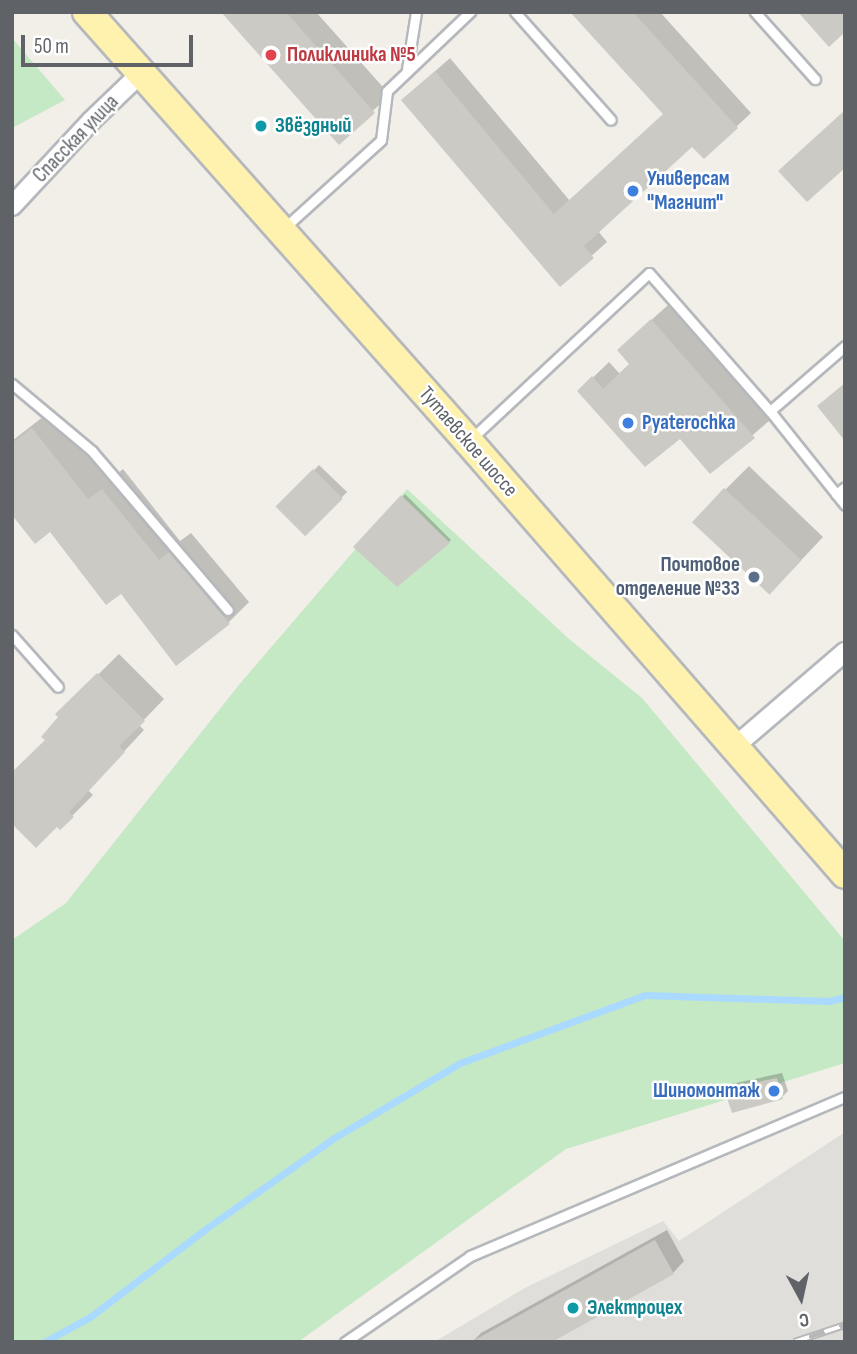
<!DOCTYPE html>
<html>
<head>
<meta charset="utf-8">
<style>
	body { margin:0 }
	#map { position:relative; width:857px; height:1354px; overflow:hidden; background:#f1efe8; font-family:"Sofia Sans Condensed",sans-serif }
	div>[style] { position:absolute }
	.industrial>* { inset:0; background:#e0deda }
	.green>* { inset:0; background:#c5e8c5 }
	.shadow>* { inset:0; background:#0003; transform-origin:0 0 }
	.stream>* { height:7px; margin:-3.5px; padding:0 3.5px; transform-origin:3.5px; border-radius:3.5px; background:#aadaff }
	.building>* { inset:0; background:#cccac5; transform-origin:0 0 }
	.roads { filter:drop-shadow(2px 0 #b5b8bc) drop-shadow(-2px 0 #b5b8bc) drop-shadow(0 2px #b5b8bc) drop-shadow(0 -2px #b5b8bc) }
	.service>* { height:9px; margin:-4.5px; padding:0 4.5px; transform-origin:4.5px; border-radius:4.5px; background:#fff }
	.minor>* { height:18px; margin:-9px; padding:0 9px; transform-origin:9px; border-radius:9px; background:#fff }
	.primary>* { height:28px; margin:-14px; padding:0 14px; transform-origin:14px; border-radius:14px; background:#fff2af }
	.rail>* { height:8px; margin-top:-4px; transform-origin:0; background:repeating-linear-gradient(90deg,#fff 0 16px,#b6b7b8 0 32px); box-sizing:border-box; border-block:2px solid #b6b7b8 }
	.dots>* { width:19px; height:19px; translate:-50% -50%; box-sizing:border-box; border:4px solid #fff; border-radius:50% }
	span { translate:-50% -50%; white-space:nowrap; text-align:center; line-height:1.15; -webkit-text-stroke:5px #fff; paint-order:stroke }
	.health-label { font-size:21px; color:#be3a42; font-weight:700 }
	.left { translate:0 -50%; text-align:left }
	.culture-label { font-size:21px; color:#0d838f; font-weight:700 }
	.street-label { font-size:21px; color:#5f6368 }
	.shop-label { font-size:21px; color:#366cbe; font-weight:700 }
	.right { translate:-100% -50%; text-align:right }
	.service-label { font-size:21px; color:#4e5e75; font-weight:700 }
	.frame { position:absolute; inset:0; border:14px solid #5f6368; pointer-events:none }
	.north { position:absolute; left:766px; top:1263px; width:70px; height:70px; -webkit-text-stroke:5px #fff; paint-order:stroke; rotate:172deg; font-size:19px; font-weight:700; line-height:28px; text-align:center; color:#5f6368 }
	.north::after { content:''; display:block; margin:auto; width:24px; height:32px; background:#5f6368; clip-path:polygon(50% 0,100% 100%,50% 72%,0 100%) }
	.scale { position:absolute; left:21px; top:35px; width:172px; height:32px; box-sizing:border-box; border:4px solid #5f6368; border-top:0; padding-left:9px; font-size:21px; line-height:24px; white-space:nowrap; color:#5f6368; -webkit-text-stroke:5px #fff; paint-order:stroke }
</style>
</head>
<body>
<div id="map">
	<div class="industrial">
		<i style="clip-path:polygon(845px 1132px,845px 1342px,434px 1342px,525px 1288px,663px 1221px,679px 1241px)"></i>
	</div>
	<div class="green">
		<i style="clip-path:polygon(12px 38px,65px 100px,12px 128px)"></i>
		<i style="clip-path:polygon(407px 489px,569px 639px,642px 698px,845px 941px,845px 1063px,566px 1149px,298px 1342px,12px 1342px,12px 940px,66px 903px,238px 686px)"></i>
	</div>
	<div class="shadow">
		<i style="clip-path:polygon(223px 12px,316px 12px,390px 95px,339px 142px)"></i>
		<i style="clip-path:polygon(573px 12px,660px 12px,751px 113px,704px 157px,692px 145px,598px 231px,607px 242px,560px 284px,403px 100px,450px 58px,570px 201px,664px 114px)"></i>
		<i style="clip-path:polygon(668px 305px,770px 420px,710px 472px,680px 436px,579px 391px,609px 362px,620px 374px,631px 363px,636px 334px)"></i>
		<i style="clip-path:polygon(53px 409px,110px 480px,123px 469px,180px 541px,191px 533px,249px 602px,229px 622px,176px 663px,121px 591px,51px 530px,12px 511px,12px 441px)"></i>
		<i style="left:319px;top:465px;width:39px;height:59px;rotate:44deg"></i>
		<i style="clip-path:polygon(749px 466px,823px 537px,792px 570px,694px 521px)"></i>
		<i style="clip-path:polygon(405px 494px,451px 540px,397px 585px,356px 547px)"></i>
		<i style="clip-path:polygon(119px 654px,164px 699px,139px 725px,144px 730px,88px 790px,93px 795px,60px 828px,47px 740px,61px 717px,58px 714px)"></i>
		<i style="clip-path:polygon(782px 1073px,788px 1091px,782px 1097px,726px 1090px,731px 1084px)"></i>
		<i style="clip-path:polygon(667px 1230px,684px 1261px,673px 1273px,472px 1342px,481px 1333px)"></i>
	</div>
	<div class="stream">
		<i style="left:44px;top:1342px;width:52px;rotate:-28.5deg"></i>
		<i style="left:90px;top:1317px;width:143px;rotate:-37.3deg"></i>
		<i style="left:204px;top:1230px;width:159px;rotate:-35.3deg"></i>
		<i style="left:334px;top:1138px;width:147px;rotate:-30.8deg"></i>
		<i style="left:460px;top:1063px;width:197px;rotate:-20.2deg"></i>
		<i style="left:645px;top:995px;width:184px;rotate:1.9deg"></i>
		<i style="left:829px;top:1001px;width:16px;rotate:-14deg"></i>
	</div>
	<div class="building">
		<i style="clip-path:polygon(221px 12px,286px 12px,375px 113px,339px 145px)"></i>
		<i style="clip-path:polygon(570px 12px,633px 12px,738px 128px,704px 159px,692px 147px,584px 246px,594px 258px,560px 287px,401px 100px,435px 71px,554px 214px,663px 114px)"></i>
		<i style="clip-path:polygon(798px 12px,845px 12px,845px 32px,829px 47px)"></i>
		<i style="clip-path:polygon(845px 110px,845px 168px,807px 202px,778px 171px)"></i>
		<i style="clip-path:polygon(651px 319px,755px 438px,710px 474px,680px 439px,645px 467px,577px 391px,592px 376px,603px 389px,629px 364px,617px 350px)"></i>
		<i style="clip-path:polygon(845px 383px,845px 441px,817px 406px)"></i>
		<i style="clip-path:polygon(32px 428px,88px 499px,102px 489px,159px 560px,169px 552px,230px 624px,176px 666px,121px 594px,106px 605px,50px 532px,35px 544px,12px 515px,12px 443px)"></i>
		<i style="left:313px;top:469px;width:42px;height:53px;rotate:45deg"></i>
		<i style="left:724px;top:488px;width:106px;height:47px;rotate:43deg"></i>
		<i style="clip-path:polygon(401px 495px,450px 543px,397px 587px,353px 547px)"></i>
		<i style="clip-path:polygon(97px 673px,145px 721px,119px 746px,125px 752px,69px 812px,74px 817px,60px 830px,57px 827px,36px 848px,12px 824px,12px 772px,45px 740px,41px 737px,58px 717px,55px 714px)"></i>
		<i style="clip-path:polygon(777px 1078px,783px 1099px,732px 1113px,724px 1089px)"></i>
		<i style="clip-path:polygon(655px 1240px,674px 1274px,552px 1342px,471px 1342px)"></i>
	</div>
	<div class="roads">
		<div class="service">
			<i style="left:515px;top:12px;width:144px;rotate:48.4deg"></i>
			<i style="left:755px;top:12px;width:90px;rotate:48.2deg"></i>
			<i style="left:407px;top:69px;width:58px;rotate:-81deg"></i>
			<i style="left:283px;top:229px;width:132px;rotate:-42.2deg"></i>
			<i style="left:381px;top:140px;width:49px;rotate:-83deg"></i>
			<i style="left:387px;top:91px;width:115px;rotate:-43.6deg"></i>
			<i style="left:845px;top:346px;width:99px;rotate:139.1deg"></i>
			<i style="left:770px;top:411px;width:120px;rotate:51.4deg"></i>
			<i style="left:12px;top:384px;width:104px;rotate:39.9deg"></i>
			<i style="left:92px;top:451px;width:209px;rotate:49.5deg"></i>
			<i style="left:472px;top:438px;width:242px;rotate:-43deg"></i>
			<i style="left:649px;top:273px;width:184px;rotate:48.8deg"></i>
			<i style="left:836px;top:494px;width:11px;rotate:-38deg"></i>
			<i style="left:12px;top:635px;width:69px;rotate:48.5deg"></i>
			<i style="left:345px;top:1342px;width:152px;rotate:-34.5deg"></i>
			<i style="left:470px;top:1256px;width:407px;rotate:-23deg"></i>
		</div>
		<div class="minor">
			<i style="left:12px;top:206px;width:116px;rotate:-47.1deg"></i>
			<i style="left:91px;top:121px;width:69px;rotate:-43.8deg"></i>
			<i style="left:733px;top:748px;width:148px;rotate:-40.6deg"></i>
		</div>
		<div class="primary">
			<i style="left:87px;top:12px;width:574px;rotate:48.39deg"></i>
			<i style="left:468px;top:441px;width:574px;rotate:48.95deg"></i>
		</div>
	</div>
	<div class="rail">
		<i style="left:794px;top:1342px;width:54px;rotate:-18.4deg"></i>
	</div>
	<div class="dots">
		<i style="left:271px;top:55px;background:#e0444e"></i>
		<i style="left:261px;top:126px;background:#0f9aa8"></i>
		<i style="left:633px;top:191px;background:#3f7fe0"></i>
		<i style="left:628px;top:423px;background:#3f7fe0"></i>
		<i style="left:754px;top:577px;background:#5c6f8a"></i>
		<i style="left:774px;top:1091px;background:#3f7fe0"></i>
		<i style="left:573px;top:1308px;background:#0f9aa8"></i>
	</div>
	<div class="health-label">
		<span class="left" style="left:287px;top:55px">Поликлиника №5</span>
	</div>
	<div class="culture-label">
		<span class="left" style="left:275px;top:126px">Звёздный</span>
		<span class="left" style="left:587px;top:1308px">Электроцех</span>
	</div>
	<div class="street-label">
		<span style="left:76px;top:139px;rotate:-46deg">Спасская улица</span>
		<span style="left:468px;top:442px;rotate:49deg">Тутаевское шоссе</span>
	</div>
	<div class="shop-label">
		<span class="left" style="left:647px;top:191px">Универсам<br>"Магнит"</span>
		<span class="left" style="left:642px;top:423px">Pyaterochka</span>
		<span class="right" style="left:760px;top:1091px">Шиномонтаж</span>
	</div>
	<div class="service-label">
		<span class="right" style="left:740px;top:577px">Почтовое<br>отделение №33</span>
	</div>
	<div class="frame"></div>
	<div class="north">С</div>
	<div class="scale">50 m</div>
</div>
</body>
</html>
